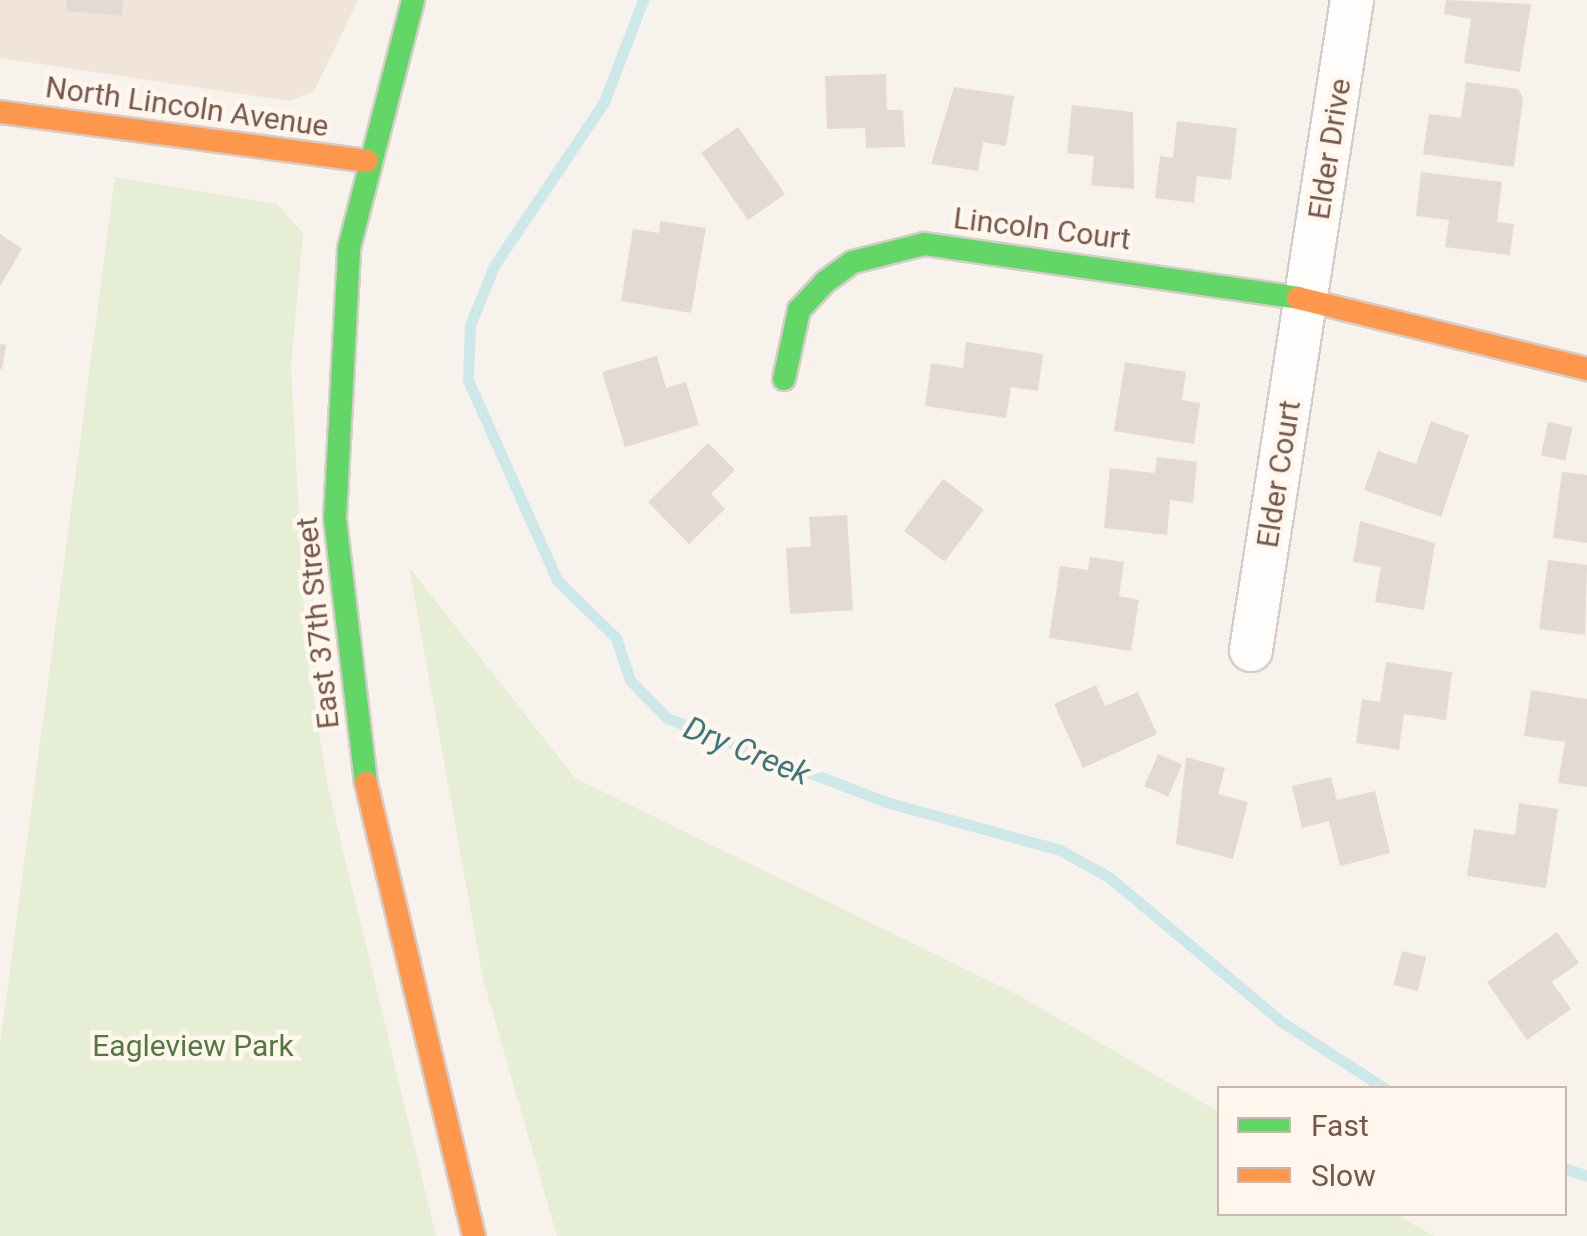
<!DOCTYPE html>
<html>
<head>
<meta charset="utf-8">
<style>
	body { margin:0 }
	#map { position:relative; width:1587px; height:1236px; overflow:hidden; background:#f8f2ec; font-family:Roboto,sans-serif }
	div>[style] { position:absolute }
	.residential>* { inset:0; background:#f1e4d9 }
	.green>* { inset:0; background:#e6eed6 }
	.stream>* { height:11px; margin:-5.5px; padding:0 5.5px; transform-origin:5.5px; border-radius:5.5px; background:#cde8e8 }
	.building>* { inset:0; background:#e4dad3; transform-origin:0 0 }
	.roads { filter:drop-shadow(2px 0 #d6cdc8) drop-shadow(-2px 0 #d6cdc8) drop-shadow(0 2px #d6cdc8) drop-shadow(0 -2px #d6cdc8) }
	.street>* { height:42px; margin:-21px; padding:0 21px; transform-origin:21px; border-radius:21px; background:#fefdfc }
	.fast>* { height:22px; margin:-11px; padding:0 11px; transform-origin:11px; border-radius:11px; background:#63d668 }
	.slow>* { height:22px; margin:-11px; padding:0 11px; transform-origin:11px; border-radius:11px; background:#ff974d }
	span { translate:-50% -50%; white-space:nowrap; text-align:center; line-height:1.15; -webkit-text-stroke:9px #fff7ee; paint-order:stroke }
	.street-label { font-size:30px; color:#78574a }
	.park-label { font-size:30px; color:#54783f }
	.water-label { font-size:32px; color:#3c777d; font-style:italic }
	.legend { position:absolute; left:1217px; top:1086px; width:350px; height:130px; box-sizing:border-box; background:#fff7ee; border:2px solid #c9b7ac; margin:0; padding:12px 18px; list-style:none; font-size:30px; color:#78574a }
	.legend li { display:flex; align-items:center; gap:20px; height:50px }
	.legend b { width:50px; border:2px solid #c9b7ac }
</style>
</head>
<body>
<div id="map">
	<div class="residential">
		<i style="clip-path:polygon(0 0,358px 0,314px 91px,290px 101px,0 58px)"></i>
	</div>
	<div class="green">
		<i style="clip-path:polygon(115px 177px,277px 204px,303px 233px,291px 366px,306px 648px,328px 788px,436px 1236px,0 1236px,0 1045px)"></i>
		<i style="clip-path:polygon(409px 567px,575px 778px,1018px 995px,1219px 1112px,1220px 1214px,1395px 1214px,1434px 1236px,557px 1236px,483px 979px)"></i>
	</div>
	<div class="stream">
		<i style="left:643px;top:0;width:109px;rotate:110.9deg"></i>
		<i style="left:604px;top:102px;width:197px;rotate:123.9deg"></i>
		<i style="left:494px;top:266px;width:64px;rotate:112.1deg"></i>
		<i style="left:470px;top:325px;width:55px;rotate:92.1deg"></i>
		<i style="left:468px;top:380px;width:219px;rotate:66deg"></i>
		<i style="left:557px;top:580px;width:83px;rotate:44.5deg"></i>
		<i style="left:616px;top:638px;width:44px;rotate:71.6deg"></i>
		<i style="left:630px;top:680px;width:53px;rotate:45.8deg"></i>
		<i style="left:667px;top:718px;width:235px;rotate:21deg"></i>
		<i style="left:886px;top:802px;width:180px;rotate:15.4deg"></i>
		<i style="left:1060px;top:850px;width:56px;rotate:28.9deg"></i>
		<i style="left:1109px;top:877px;width:226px;rotate:40deg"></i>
		<i style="left:1282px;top:1022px;width:121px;rotate:32.9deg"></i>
		<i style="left:1564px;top:1168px;width:24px;rotate:19deg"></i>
	</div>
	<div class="building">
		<i style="clip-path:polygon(67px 0,123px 0,122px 16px,66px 11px)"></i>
		<i style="clip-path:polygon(1446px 0,1531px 4px,1520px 72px,1464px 63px,1471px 19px,1444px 14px)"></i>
		<i style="clip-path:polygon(886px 74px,887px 110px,903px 110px,905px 147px,866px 148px,865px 128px,827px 129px,825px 76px)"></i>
		<i style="clip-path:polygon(1466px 82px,1518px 89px,1523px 98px,1514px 167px,1423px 154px,1429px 114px,1461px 118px)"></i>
		<i style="clip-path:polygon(954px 87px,1014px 96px,1006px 146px,983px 142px,978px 171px,931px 164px)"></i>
		<i style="clip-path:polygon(1072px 105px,1133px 112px,1134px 189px,1091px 185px,1094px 156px,1067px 153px)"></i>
		<i style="clip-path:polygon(1177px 121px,1237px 128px,1231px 180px,1197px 176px,1194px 203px,1155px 198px,1160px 156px,1173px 158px)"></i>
		<i style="left:738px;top:127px;width:82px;height:45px;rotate:55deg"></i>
		<i style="clip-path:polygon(1421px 172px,1502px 182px,1497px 222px,1514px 224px,1510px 255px,1445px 247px,1449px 220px,1416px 216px)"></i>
		<i style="clip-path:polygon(660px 221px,706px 228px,691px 313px,621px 301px,633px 229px,659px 233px)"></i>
		<i style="clip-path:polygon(0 234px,22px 249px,0 286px)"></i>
		<i style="clip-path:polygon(966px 342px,1043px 354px,1038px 391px,1011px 387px,1006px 418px,925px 406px,931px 363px,963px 368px)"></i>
		<i style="clip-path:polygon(0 344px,6px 345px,2px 369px,0 369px)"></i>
		<i style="clip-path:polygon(657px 356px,666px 388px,686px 382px,699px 425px,625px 447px,602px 372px)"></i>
		<i style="clip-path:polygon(1125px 362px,1186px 372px,1182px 400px,1200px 403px,1194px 444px,1114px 431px)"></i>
		<i style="clip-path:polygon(1431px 421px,1469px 435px,1441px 517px,1364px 490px,1378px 451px,1416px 464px)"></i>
		<i style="left:1548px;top:422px;width:25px;height:34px;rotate:12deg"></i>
		<i style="clip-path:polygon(708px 443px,735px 470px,711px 494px,725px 509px,689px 544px,648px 502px)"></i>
		<i style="clip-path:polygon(1157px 457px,1197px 462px,1193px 503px,1170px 500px,1167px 535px,1104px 528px,1110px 468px,1155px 473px)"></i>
		<i style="clip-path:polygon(1562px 472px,1587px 475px,1587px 543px,1553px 538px)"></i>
		<i style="left:943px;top:479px;width:51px;height:65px;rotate:37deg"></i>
		<i style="clip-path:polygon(847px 515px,853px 610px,790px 614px,786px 548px,811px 546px,809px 517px)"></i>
		<i style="clip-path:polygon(1360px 521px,1435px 543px,1424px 610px,1375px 602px,1381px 567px,1353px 562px)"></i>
		<i style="clip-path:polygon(1090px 557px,1124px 562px,1119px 596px,1139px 600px,1131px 651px,1049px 638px,1060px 566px,1088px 570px)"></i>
		<i style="clip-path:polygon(1548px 560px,1587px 565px,1585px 635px,1539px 629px)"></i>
		<i style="clip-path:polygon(1386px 662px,1452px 672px,1446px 720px,1404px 714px,1399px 750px,1356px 743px,1362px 699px,1380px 702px)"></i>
		<i style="clip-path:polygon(1096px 685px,1105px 706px,1138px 692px,1157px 734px,1083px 768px,1054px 704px)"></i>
		<i style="clip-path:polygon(1531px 690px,1587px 699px,1587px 787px,1558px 783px,1565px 742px,1524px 736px)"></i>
		<i style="left:1158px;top:754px;width:26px;height:35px;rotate:23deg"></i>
		<i style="clip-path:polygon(1186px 757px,1225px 768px,1218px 794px,1248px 802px,1233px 859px,1176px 844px)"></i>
		<i style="clip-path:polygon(1331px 777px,1337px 800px,1375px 791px,1390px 853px,1340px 866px,1329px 821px,1302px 828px,1292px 786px)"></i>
		<i style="clip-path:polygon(1519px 803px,1558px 809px,1546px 888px,1467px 876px,1474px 829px,1515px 835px)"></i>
		<i style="clip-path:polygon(1557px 932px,1579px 963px,1552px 982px,1571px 1009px,1527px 1040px,1487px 982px)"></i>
		<i style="left:1402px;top:951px;width:25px;height:35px;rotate:14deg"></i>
	</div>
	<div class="roads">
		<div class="street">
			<i style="left:1251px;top:650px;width:658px;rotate:-81.17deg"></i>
		</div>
		<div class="fast">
			<i style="left:784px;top:379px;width:71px;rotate:-77.7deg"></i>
			<i style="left:799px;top:310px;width:38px;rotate:-47deg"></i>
			<i style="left:825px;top:282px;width:34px;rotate:-36deg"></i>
			<i style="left:853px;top:262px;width:73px;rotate:-14.2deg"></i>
			<i style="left:924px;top:244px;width:378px;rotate:8.2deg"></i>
			<i style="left:366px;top:783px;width:267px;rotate:-96.7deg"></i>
			<i style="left:335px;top:518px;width:270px;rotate:-87deg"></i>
			<i style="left:349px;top:248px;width:256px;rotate:-75.5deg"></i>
		</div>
		<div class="slow">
			<i style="left:0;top:112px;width:370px;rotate:7.6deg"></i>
			<i style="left:1298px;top:298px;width:298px;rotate:13.8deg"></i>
			<i style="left:366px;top:783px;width:466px;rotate:76.6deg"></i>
		</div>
	</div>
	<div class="street-label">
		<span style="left:187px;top:107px;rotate:8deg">North Lincoln Avenue</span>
		<span style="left:1330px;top:149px;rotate:-81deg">Elder Drive</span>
		<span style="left:1042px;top:229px;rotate:7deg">Lincoln Court</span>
		<span style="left:1279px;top:474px;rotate:-81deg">Elder Court</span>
		<span style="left:318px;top:623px;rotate:-96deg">East 37th Street</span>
	</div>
	<div class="park-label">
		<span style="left:193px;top:1046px">Eagleview Park</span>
	</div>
	<div class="water-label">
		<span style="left:747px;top:751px;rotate:22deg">Dry Creek</span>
	</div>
	<ul class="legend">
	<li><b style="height:12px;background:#63d668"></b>Fast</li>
	<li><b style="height:12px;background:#ff974d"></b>Slow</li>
	</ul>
</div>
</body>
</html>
